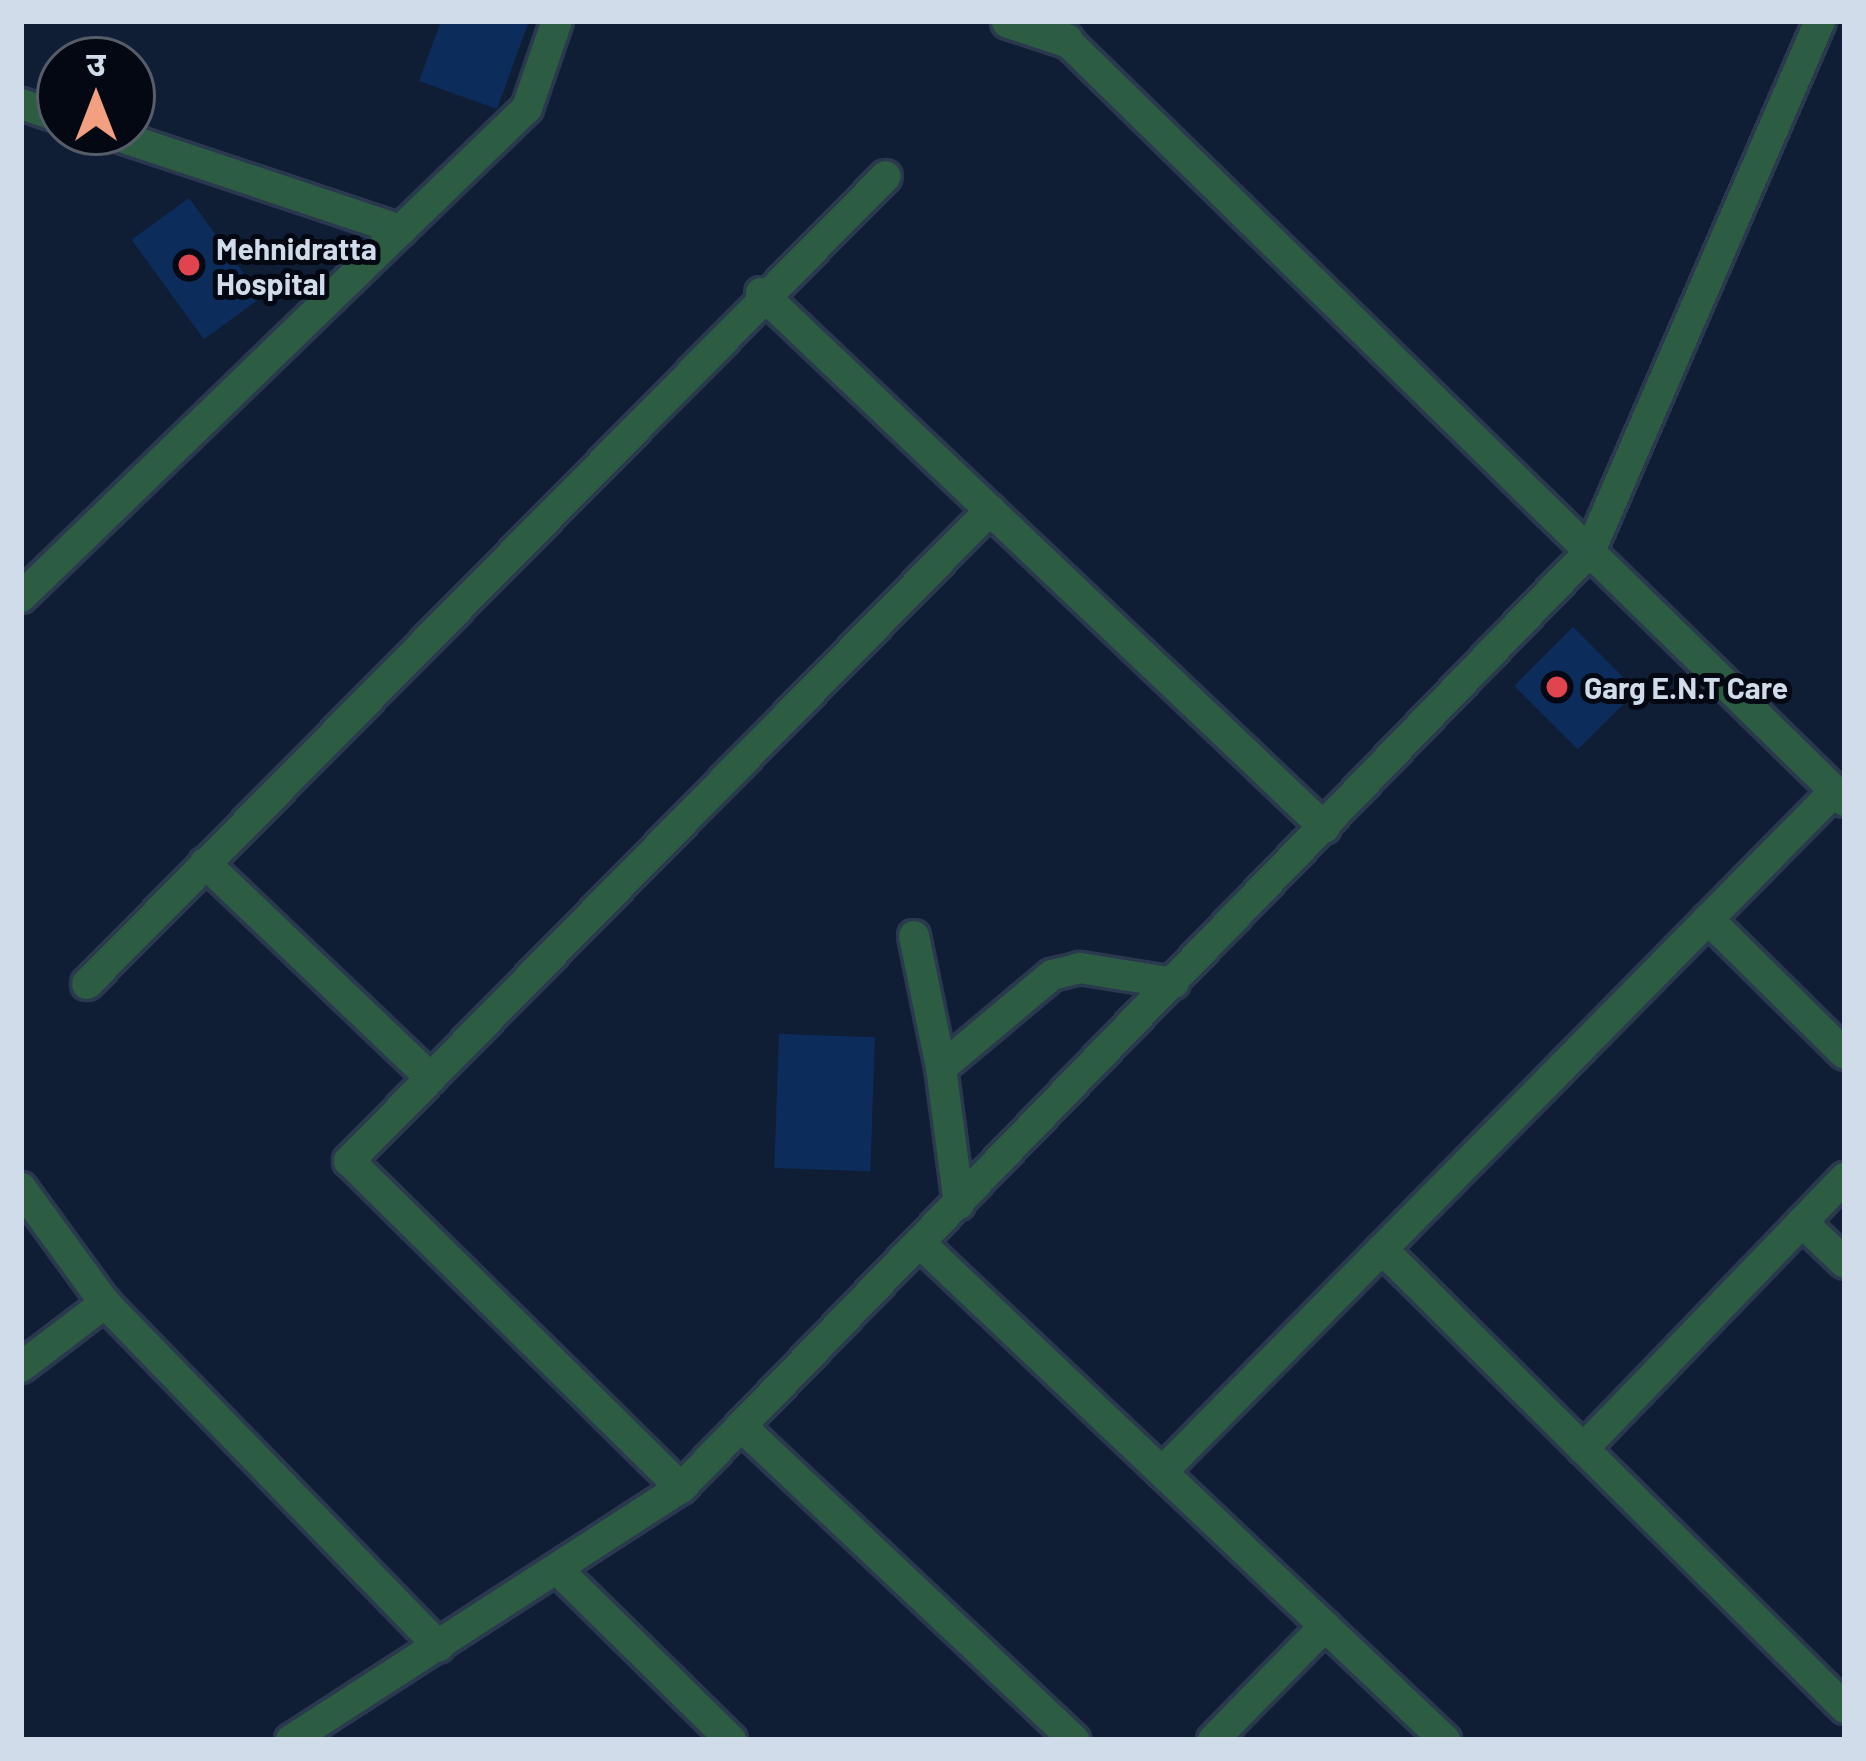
<!DOCTYPE html>
<html>
<head>
<meta charset="utf-8">
<style>
	body { margin:0 }
	#map { position:relative; width:1866px; height:1761px; overflow:hidden; background:#0f1e35; font-family:Barlow,"Noto Sans Devanagari",sans-serif }
	div>[style] { position:absolute }
	.building>* { inset:0; background:#0c2d5c; transform-origin:0 0 }
	.roads { filter:drop-shadow(3px 0 #2a394e) drop-shadow(-3px 0 #2a394e) drop-shadow(0 3px #2a394e) drop-shadow(0 -3px #2a394e) }
	.minor>* { height:30px; margin:-15px; padding:0 15px; transform-origin:15px; border-radius:15px; background:#2c5d43 }
	.tertiary>* { height:33px; margin:-16.5px; padding:0 16.5px; transform-origin:16.5px; border-radius:16.5px; background:#2c5d43 }
	.dots>* { width:33px; height:33px; translate:-50% -50%; box-sizing:border-box; border:6px solid #040812; border-radius:50% }
	span { translate:-50% -50%; white-space:nowrap; text-align:center; line-height:1.15; -webkit-text-stroke:10px #040812; paint-order:stroke }
	.poi-label { font-size:30px; color:#d1dceb; font-weight:700 }
	.left { translate:0 -50%; text-align:left }
	.frame { position:absolute; inset:0; border:24px solid #d1dceb; pointer-events:none }
	.north { position:absolute; left:36px; top:36px; width:120px; height:120px; box-sizing:border-box; background:#040812; border:3px solid #565d69; border-radius:50%; rotate:0deg; font-size:33px; font-weight:700; line-height:48px; text-align:center; color:#d1dceb }
	.north::after { content:''; display:block; margin:auto; width:42px; height:54px; background:#f2a081; clip-path:polygon(50% 0,100% 100%,50% 72%,0 100%) }
</style>
</head>
<body>
<div id="map">
	<div class="building">
		<i style="clip-path:polygon(441px 21px,529px 21px,497px 109px,419px 81px)"></i>
		<i style="left:189px;top:198px;width:123px;height:71px;rotate:54deg"></i>
		<i style="left:1573px;top:627px;width:90px;height:83px;rotate:45deg"></i>
		<i style="left:779px;top:1034px;width:96px;height:134px;rotate:2deg"></i>
	</div>
	<div class="roads">
		<div class="minor">
			<i style="left:1066px;top:40px;width:1089px;rotate:44.33deg"></i>
			<i style="left:21px;top:104px;width:41px;rotate:18.4deg"></i>
			<i style="left:106px;top:132px;width:311px;rotate:18.4deg"></i>
			<i style="left:761px;top:293px;width:777px;rotate:43.49deg"></i>
			<i style="left:21px;top:597px;width:704px;rotate:-44.02deg"></i>
			<i style="left:527px;top:108px;width:92px;rotate:-71deg"></i>
			<i style="left:205px;top:863px;width:312px;rotate:43.6deg"></i>
			<i style="left:1708px;top:919px;width:192px;rotate:44.6deg"></i>
			<i style="left:914px;top:936px;width:135px;rotate:78.4deg"></i>
			<i style="left:87px;top:984px;width:1136px;rotate:-45.32deg"></i>
			<i style="left:21px;top:1188px;width:142px;rotate:53.9deg"></i>
			<i style="left:105px;top:1303px;width:479px;rotate:45.8deg"></i>
			<i style="left:959px;top:1204px;width:137px;rotate:-97.5deg"></i>
			<i style="left:941px;top:1068px;width:145px;rotate:-40deg"></i>
			<i style="left:1052px;top:975px;width:29px;rotate:-14deg"></i>
			<i style="left:1080px;top:968px;width:95px;rotate:9.1deg"></i>
			<i style="left:1802px;top:1222px;width:59px;rotate:43.6deg"></i>
			<i style="left:920px;top:1243px;width:723px;rotate:43.43deg"></i>
			<i style="left:1382px;top:1249px;width:652px;rotate:44.75deg"></i>
			<i style="left:21px;top:1367px;width:106px;rotate:-37.3deg"></i>
			<i style="left:741px;top:1426px;width:458px;rotate:43.3deg"></i>
			<i style="left:1583px;top:1449px;width:377px;rotate:-46deg"></i>
			<i style="left:1162px;top:1472px;width:957px;rotate:-45.34deg"></i>
			<i style="left:681px;top:1488px;width:466px;rotate:-135.4deg"></i>
			<i style="left:349px;top:1161px;width:914px;rotate:-45.44deg"></i>
			<i style="left:557px;top:1569px;width:244px;rotate:44.5deg"></i>
			<i style="left:291px;top:1740px;width:464px;rotate:-32.9deg"></i>
			<i style="left:681px;top:1488px;width:1305px;rotate:-45.87deg"></i>
			<i style="left:1590px;top:551px;width:578px;rotate:-66.54deg"></i>
			<i style="left:1213px;top:1740px;width:160px;rotate:-45.5deg"></i>
		</div>
		<div class="tertiary">
			<i style="left:1008px;top:21px;width:61px;rotate:18.1deg"></i>
		</div>
	</div>
	<div class="dots">
		<i style="left:189px;top:265px;background:#e0444e"></i>
		<i style="left:1557px;top:687px;background:#e0444e"></i>
	</div>
	<div class="poi-label">
		<span class="left" style="left:216px;top:265px">Mehnidratta<br>Hospital</span>
		<span class="left" style="left:1584px;top:687px">Garg E.N.T Care</span>
	</div>
	<div class="frame"></div>
	<div class="north">उ</div>
</div>
</body>
</html>
